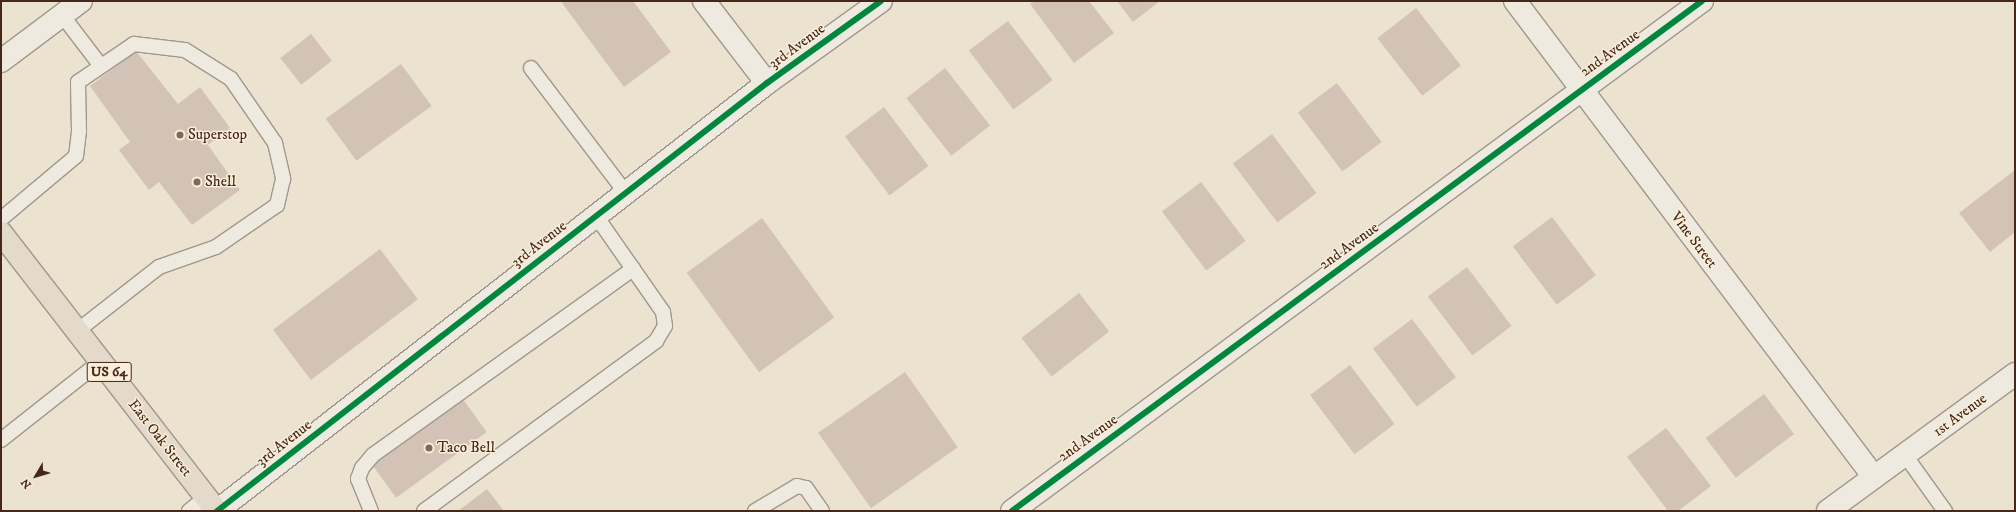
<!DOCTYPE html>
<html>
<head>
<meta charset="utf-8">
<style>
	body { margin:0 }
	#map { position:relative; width:2016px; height:512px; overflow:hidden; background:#ece2d0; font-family:"IM FELL DW Pica",serif }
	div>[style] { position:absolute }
	.building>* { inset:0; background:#d3c3b6; transform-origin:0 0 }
	.roads { filter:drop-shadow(1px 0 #a1978c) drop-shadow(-1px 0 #a1978c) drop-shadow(0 1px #a1978c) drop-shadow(0 -1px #a1978c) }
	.lane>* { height:14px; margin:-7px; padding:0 7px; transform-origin:7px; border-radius:7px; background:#efeae0 }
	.street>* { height:22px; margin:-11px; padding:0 11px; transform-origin:11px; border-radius:11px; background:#efeae0 }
	.highway>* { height:22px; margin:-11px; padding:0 11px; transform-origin:11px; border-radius:11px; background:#e3dacb }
	.cycleway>* { height:6px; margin:-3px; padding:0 3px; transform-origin:3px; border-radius:3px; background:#00873e }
	.dots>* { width:11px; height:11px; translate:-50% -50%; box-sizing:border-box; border:2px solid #fbeed8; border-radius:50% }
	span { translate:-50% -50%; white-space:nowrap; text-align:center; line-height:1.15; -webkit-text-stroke:3px #fbeed8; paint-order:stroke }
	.shield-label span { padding:1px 3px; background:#fbeed8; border:1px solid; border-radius:3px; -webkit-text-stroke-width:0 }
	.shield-label { font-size:14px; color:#44281c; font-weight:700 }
	.street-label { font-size:15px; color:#44281c }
	.poi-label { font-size:15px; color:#44281c }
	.left { translate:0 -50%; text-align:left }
	.frame { position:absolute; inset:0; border:2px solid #44281c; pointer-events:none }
	.north { position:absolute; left:16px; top:456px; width:40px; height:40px; -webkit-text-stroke:3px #fbeed8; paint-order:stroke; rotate:232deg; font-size:11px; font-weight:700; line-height:16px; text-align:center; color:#44281c }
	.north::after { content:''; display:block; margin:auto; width:14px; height:18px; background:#44281c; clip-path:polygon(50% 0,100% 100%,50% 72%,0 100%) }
</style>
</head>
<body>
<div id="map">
	<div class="building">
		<i style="clip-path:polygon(564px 1px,633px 1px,671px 52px,624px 87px,562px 3px)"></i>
		<i style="clip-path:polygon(1034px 1px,1089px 1px,1114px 33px,1074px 63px,1030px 4px)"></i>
		<i style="clip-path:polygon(1117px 1px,1160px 1px,1133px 22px)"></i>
		<i style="left:1416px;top:8px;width:73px;height:49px;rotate:52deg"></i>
		<i style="left:1008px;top:21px;width:74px;height:49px;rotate:53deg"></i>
		<i style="left:311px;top:34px;width:34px;height:39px;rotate:52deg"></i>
		<i style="clip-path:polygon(136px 51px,178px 104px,200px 87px,230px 128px,208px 145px,240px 190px,192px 225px,159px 182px,149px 190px,119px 150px,130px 142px,90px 86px)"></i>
		<i style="left:401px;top:64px;width:52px;height:93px;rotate:54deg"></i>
		<i style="left:945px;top:68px;width:73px;height:49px;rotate:52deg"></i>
		<i style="left:1337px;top:83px;width:74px;height:49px;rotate:53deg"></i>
		<i style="left:884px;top:107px;width:74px;height:49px;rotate:53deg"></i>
		<i style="left:1272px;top:134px;width:74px;height:49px;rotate:53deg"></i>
		<i style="clip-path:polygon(2015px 170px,2015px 232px,1990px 252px,1959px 213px)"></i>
		<i style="left:1201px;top:182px;width:74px;height:49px;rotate:53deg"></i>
		<i style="left:1552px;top:217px;width:73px;height:49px;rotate:53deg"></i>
		<i style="left:762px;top:218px;width:123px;height:93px;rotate:54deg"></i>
		<i style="left:380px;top:249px;width:63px;height:134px;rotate:53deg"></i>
		<i style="left:1467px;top:267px;width:74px;height:49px;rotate:53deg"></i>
		<i style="left:1079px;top:293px;width:49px;height:73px;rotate:52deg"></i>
		<i style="left:1412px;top:319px;width:73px;height:49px;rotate:53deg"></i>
		<i style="left:1350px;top:365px;width:74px;height:50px;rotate:53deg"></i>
		<i style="left:905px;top:372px;width:92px;height:106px;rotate:55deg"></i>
		<i style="left:1764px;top:394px;width:50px;height:73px;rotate:53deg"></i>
		<i style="left:462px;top:398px;width:42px;height:112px;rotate:54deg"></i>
		<i style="clip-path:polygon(1666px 428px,1711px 486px,1678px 511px,1668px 511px,1627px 457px)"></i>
		<i style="clip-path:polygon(487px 489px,504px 511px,458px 511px)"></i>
	</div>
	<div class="roads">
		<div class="lane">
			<i style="left:62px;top:15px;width:64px;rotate:52.6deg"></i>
			<i style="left:531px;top:68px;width:157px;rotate:52.8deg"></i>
			<i style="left:1px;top:219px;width:98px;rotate:-40deg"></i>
			<i style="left:76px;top:156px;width:25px;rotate:-83deg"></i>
			<i style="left:79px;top:131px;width:49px;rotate:-91.2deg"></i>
			<i style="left:78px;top:82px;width:68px;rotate:-34.2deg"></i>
			<i style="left:134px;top:44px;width:51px;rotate:6.7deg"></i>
			<i style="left:185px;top:50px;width:54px;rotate:32.2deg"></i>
			<i style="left:231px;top:79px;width:78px;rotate:55.5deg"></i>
			<i style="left:275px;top:143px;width:37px;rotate:77deg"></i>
			<i style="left:283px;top:179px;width:27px;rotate:103deg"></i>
			<i style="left:277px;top:205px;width:74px;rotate:145.5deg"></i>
			<i style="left:216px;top:247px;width:60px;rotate:160.7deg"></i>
			<i style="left:159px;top:267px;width:104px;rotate:142deg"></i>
			<i style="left:1px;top:440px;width:127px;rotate:-38.3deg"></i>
			<i style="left:1905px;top:455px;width:69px;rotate:54.5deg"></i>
			<i style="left:189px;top:511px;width:22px;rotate:-39deg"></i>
			<i style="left:371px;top:511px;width:35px;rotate:-112deg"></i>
			<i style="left:358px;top:479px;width:12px;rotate:-70deg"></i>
			<i style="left:362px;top:468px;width:17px;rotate:-50deg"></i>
			<i style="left:373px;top:455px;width:320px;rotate:-35.6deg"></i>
			<i style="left:424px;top:511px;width:288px;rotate:-36.2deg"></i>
			<i style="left:656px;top:341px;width:17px;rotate:-59deg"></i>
			<i style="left:665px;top:326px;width:14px;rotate:-98deg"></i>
			<i style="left:663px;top:312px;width:117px;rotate:-124.9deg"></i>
			<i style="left:755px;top:511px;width:49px;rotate:-30.8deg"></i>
			<i style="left:797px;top:486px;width:9px;rotate:13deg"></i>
			<i style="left:806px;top:488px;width:28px;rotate:55deg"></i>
		</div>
		<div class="street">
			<i style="left:704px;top:1px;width:103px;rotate:52.5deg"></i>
			<i style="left:1515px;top:1px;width:596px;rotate:52.98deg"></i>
			<i style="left:1px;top:61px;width:100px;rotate:-36.9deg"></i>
			<i style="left:217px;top:511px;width:697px;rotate:-37.89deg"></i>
			<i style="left:767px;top:83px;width:140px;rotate:-35.7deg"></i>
			<i style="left:1012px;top:511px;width:858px;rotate:-36.47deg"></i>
			<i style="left:1828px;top:511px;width:232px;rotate:-36.2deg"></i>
		</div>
		<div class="highway">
			<i style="left:1px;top:233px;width:352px;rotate:52.2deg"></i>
		</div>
	</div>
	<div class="cycleway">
		<i style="left:217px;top:511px;width:697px;rotate:-37.89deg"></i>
		<i style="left:767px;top:83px;width:140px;rotate:-35.7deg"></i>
		<i style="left:1012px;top:511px;width:858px;rotate:-36.47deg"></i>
	</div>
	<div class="dots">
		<i style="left:180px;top:135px;background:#7f695b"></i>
		<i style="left:197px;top:182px;background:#7f695b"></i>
		<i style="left:429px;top:448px;background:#7f695b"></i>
	</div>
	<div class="shield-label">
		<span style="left:109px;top:372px">US 64</span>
	</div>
	<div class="street-label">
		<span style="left:797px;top:46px;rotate:-36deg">3rd Avenue</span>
		<span style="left:1610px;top:53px;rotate:-36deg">2nd Avenue</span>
		<span style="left:1694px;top:240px;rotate:53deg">Vine Street</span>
		<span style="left:539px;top:244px;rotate:-38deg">3rd Avenue</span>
		<span style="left:1349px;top:246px;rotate:-36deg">2nd Avenue</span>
		<span style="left:1960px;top:415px;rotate:-36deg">1st Avenue</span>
		<span style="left:160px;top:438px;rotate:52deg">East Oak Street</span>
		<span style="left:1088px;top:438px;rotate:-36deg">2nd Avenue</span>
		<span style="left:284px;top:443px;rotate:-38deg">3rd Avenue</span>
	</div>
	<div class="poi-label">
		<span class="left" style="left:188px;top:135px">Superstop</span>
		<span class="left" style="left:205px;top:182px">Shell</span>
		<span class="left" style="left:437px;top:448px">Taco Bell</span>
	</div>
	<div class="frame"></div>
	<div class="north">N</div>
</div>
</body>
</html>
